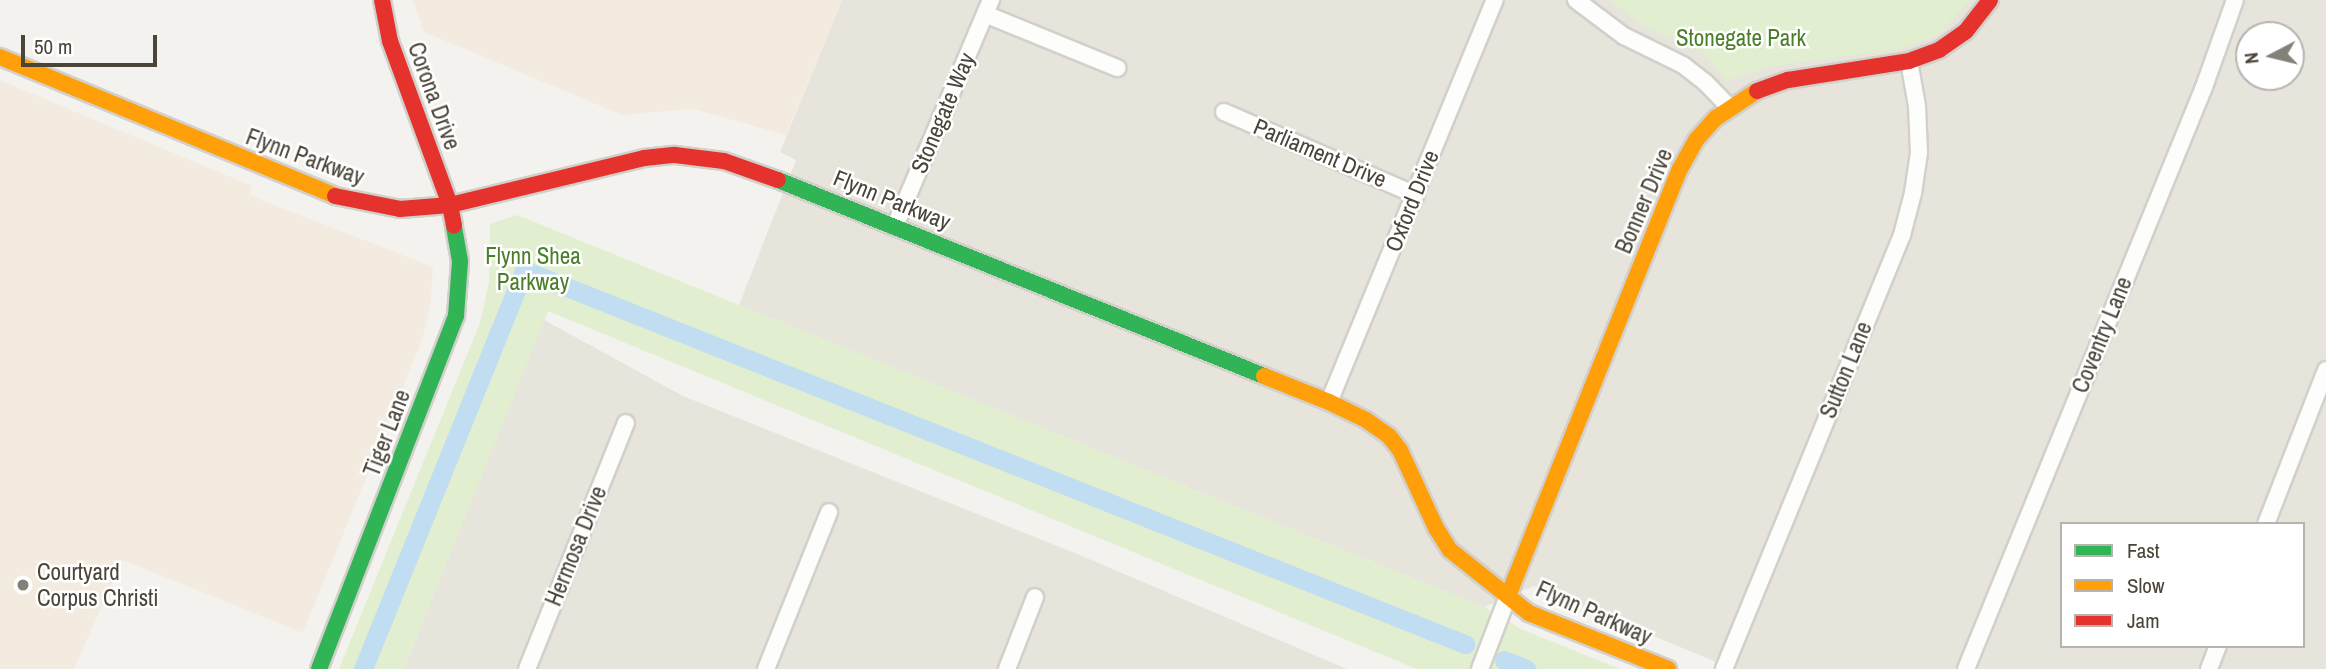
<!DOCTYPE html>
<html>
<head>
<meta charset="utf-8">
<style>
	body { margin:0 }
	#map { position:relative; width:2326px; height:669px; overflow:hidden; background:#f4f2ee; font-family:"Archivo Narrow",sans-serif }
	div>[style] { position:absolute }
	.residential>* { inset:0; background:#e7e4dc }
	.commercial>* { inset:0; background:#f3ebdf }
	.green>* { inset:0; background:#e1eecf }
	.canal>* { height:19px; margin:-9.5px; padding:0 9.5px; transform-origin:9.5px; border-radius:9.5px; background:#c0ddf1 }
	.roads { filter:drop-shadow(2px 0 #d2d0cb) drop-shadow(-2px 0 #d2d0cb) drop-shadow(0 2px #d2d0cb) drop-shadow(0 -2px #d2d0cb) }
	.street>* { height:16px; margin:-8px; padding:0 8px; transform-origin:8px; border-radius:8px; background:#fdfdfc }
	.fast>* { height:16px; margin:-8px; padding:0 8px; transform-origin:8px; border-radius:8px; background:#30b455 }
	.slow>* { height:16px; margin:-8px; padding:0 8px; transform-origin:8px; border-radius:8px; background:#ff9f0a }
	.jam>* { height:16px; margin:-8px; padding:0 8px; transform-origin:8px; border-radius:8px; background:#e5322d }
	.dots>* { width:19px; height:19px; translate:-50% -50%; box-sizing:border-box; border:4px solid #fff; border-radius:50% }
	span { translate:-50% -50%; white-space:nowrap; text-align:center; line-height:1.15; -webkit-text-stroke:5px #fff; paint-order:stroke }
	.park-label { font-size:23px; color:#4a7f2a }
	.street-label { font-size:23px; color:#4b4439 }
	.poi-label { font-size:23px; color:#4b4439 }
	.left { translate:0 -50%; text-align:left }
	.legend { position:absolute; left:2060px; top:522px; width:245px; height:126px; box-sizing:border-box; background:#fff; border:2px solid #b7b4b0; margin:0; padding:9px 12px; list-style:none; font-size:21px; color:#4b4439 }
	.legend li { display:flex; align-items:center; gap:14px; height:35px }
	.legend b { width:35px; border:2px solid #b7b4b0 }
	.north { position:absolute; left:2235px; top:21px; width:70px; height:70px; box-sizing:border-box; background:#fff; border:2px solid #b7b4b0; border-radius:50%; rotate:263deg; font-size:19px; font-weight:700; line-height:28px; text-align:center; color:#4b4439 }
	.north::after { content:''; display:block; margin:auto; width:24px; height:32px; background:#868178; clip-path:polygon(50% 0,100% 100%,50% 72%,0 100%) }
	.scale { position:absolute; left:21px; top:35px; width:136px; height:32px; box-sizing:border-box; border:4px solid #4b4439; border-top:0; padding-left:9px; font-size:21px; line-height:24px; white-space:nowrap; color:#4b4439; -webkit-text-stroke:5px #fff; paint-order:stroke }
</style>
</head>
<body>
<div id="map">
	<div class="residential">
		<i style="clip-path:polygon(evenodd,842px 0,2326px 0,2326px 669px,1733px 669px,1534px 586px,1484px 607px,739px 305px,796px 160px,780px 152px,842px 0,2249px 35px,2291px 35px,2291px 77px,2249px 77px,2249px 35px,842px 0,2062px 524px,2303px 524px,2303px 646px,2062px 646px,2062px 524px)"></i>
		<i style="clip-path:polygon(544px 320px,683px 396px,1082px 556px,1347px 669px,404px 669px)"></i>
	</div>
	<div class="commercial">
		<i style="clip-path:polygon(413px 0,842px 0,786px 135px,693px 109px,622px 115px,424px 32px)"></i>
		<i style="clip-path:polygon(0 80px,252px 186px,249px 195px,433px 267px,431px 302px,422px 340px,303px 633px,122px 560px,74px 669px,0 669px)"></i>
	</div>
	<div class="green">
		<i style="clip-path:polygon(1608px 0,1970px 0,1938px 35px,1902px 49px,1773px 66px,1726px 81px,1705px 54px,1647px 27px)"></i>
		<i style="clip-path:polygon(517px 215px,1484px 607px,1521px 629px,1620px 669px,1417px 669px,548px 311px,404px 669px,339px 669px,480px 323px,489px 282px,490px 224px)"></i>
	</div>
	<div class="canal">
		<i style="left:1504px;top:660px;width:24px;rotate:22deg"></i>
		<i style="left:363px;top:669px;width:430px;rotate:-68deg"></i>
		<i style="left:524px;top:270px;width:1013px;rotate:21.68deg"></i>
	</div>
	<div class="roads">
		<div class="street">
			<i style="left:1576px;top:0;width:60px;rotate:36.9deg"></i>
			<i style="left:1624px;top:36px;width:66px;rotate:26.2deg"></i>
			<i style="left:1683px;top:65px;width:28px;rotate:38deg"></i>
			<i style="left:1705px;top:82px;width:35px;rotate:46deg"></i>
			<i style="left:985px;top:14px;width:143px;rotate:22.2deg"></i>
			<i style="left:1224px;top:112px;width:209px;rotate:23.4deg"></i>
			<i style="left:895px;top:226px;width:246px;rotate:-67deg"></i>
			<i style="left:1329px;top:402px;width:435px;rotate:-67.6deg"></i>
			<i style="left:2266px;top:524px;width:165px;rotate:-68.7deg"></i>
			<i style="left:527px;top:669px;width:265px;rotate:-68.1deg"></i>
			<i style="left:766px;top:669px;width:169px;rotate:-68.1deg"></i>
			<i style="left:1007px;top:669px;width:77px;rotate:-68.7deg"></i>
			<i style="left:1480px;top:669px;width:78px;rotate:-69deg"></i>
			<i style="left:1724px;top:669px;width:469px;rotate:-67.7deg"></i>
			<i style="left:1902px;top:235px;width:43px;rotate:-75.3deg"></i>
			<i style="left:1913px;top:193px;width:40px;rotate:-81.5deg"></i>
			<i style="left:1919px;top:153px;width:47px;rotate:-92.4deg"></i>
			<i style="left:1917px;top:106px;width:46px;rotate:-100.1deg"></i>
			<i style="left:1966px;top:669px;width:629px;rotate:-67.76deg"></i>
			<i style="left:2204px;top:87px;width:92px;rotate:-70.4deg"></i>
			<i style="left:2209px;top:669px;width:25px;rotate:-69deg"></i>
		</div>
		<div class="fast">
			<i style="left:778px;top:180px;width:524px;rotate:21.96deg"></i>
			<i style="left:319px;top:669px;width:379px;rotate:-68.8deg"></i>
			<i style="left:456px;top:316px;width:55px;rotate:-85.8deg"></i>
			<i style="left:460px;top:261px;width:36px;rotate:-100deg"></i>
		</div>
		<div class="slow">
			<i style="left:0;top:57px;width:363px;rotate:22.5deg"></i>
			<i style="left:1264px;top:376px;width:70px;rotate:21.8deg"></i>
			<i style="left:1329px;top:402px;width:41px;rotate:25.9deg"></i>
			<i style="left:1366px;top:420px;width:28px;rotate:35deg"></i>
			<i style="left:1389px;top:436px;width:18px;rotate:52deg"></i>
			<i style="left:1400px;top:450px;width:86px;rotate:65.2deg"></i>
			<i style="left:1436px;top:528px;width:26px;rotate:58deg"></i>
			<i style="left:1450px;top:550px;width:101px;rotate:38.6deg"></i>
			<i style="left:1529px;top:613px;width:150px;rotate:21.9deg"></i>
			<i style="left:1508px;top:596px;width:460px;rotate:-68.1deg"></i>
			<i style="left:1680px;top:169px;width:33px;rotate:-61deg"></i>
			<i style="left:1696px;top:140px;width:30px;rotate:-48deg"></i>
			<i style="left:1716px;top:118px;width:49px;rotate:-33.4deg"></i>
		</div>
		<div class="jam">
			<i style="left:382px;top:0;width:42px;rotate:79deg"></i>
			<i style="left:390px;top:41px;width:175px;rotate:69.9deg"></i>
			<i style="left:450px;top:205px;width:21px;rotate:79deg"></i>
			<i style="left:1757px;top:91px;width:33px;rotate:-20deg"></i>
			<i style="left:1788px;top:80px;width:122px;rotate:-8.9deg"></i>
			<i style="left:1909px;top:61px;width:32px;rotate:-20deg"></i>
			<i style="left:1939px;top:50px;width:33px;rotate:-35deg"></i>
			<i style="left:1966px;top:31px;width:39px;rotate:-52deg"></i>
			<i style="left:335px;top:196px;width:66px;rotate:11.3deg"></i>
			<i style="left:400px;top:209px;width:50px;rotate:-4.6deg"></i>
			<i style="left:450px;top:205px;width:200px;rotate:-13.6deg"></i>
			<i style="left:644px;top:158px;width:31px;rotate:-6deg"></i>
			<i style="left:675px;top:155px;width:49px;rotate:7deg"></i>
			<i style="left:724px;top:161px;width:57px;rotate:19.4deg"></i>
		</div>
	</div>
	<div class="dots">
		<i style="left:23px;top:585px;background:#868178"></i>
	</div>
	<div class="park-label">
		<span style="left:1741px;top:38px">Stonegate Park</span>
		<span style="left:533px;top:269px">Flynn Shea<br>Parkway</span>
	</div>
	<div class="street-label">
		<span style="left:434px;top:96px;rotate:70deg">Corona Drive</span>
		<span style="left:943px;top:113px;rotate:-67deg">Stonegate Way</span>
		<span style="left:1320px;top:153px;rotate:23deg">Parliament Drive</span>
		<span style="left:305px;top:157px;rotate:20deg">Flynn Parkway</span>
		<span style="left:892px;top:200px;rotate:22deg">Flynn Parkway</span>
		<span style="left:1412px;top:201px;rotate:-68deg">Oxford Drive</span>
		<span style="left:1644px;top:201px;rotate:-67deg">Bonner Drive</span>
		<span style="left:2102px;top:335px;rotate:-68deg">Coventry Lane</span>
		<span style="left:1846px;top:370px;rotate:-68deg">Sutton Lane</span>
		<span style="left:387px;top:433px;rotate:-69deg">Tiger Lane</span>
		<span style="left:576px;top:546px;rotate:-68deg">Hermosa Drive</span>
		<span style="left:1594px;top:613px;rotate:24deg">Flynn Parkway</span>
	</div>
	<div class="poi-label">
		<span class="left" style="left:37px;top:585px">Courtyard<br>Corpus Christi</span>
	</div>
	<ul class="legend">
	<li><b style="height:9px;background:#30b455"></b>Fast</li>
	<li><b style="height:9px;background:#ff9f0a"></b>Slow</li>
	<li><b style="height:9px;background:#e5322d"></b>Jam</li>
	</ul>
	<div class="north">N</div>
	<div class="scale">50 m</div>
</div>
</body>
</html>
